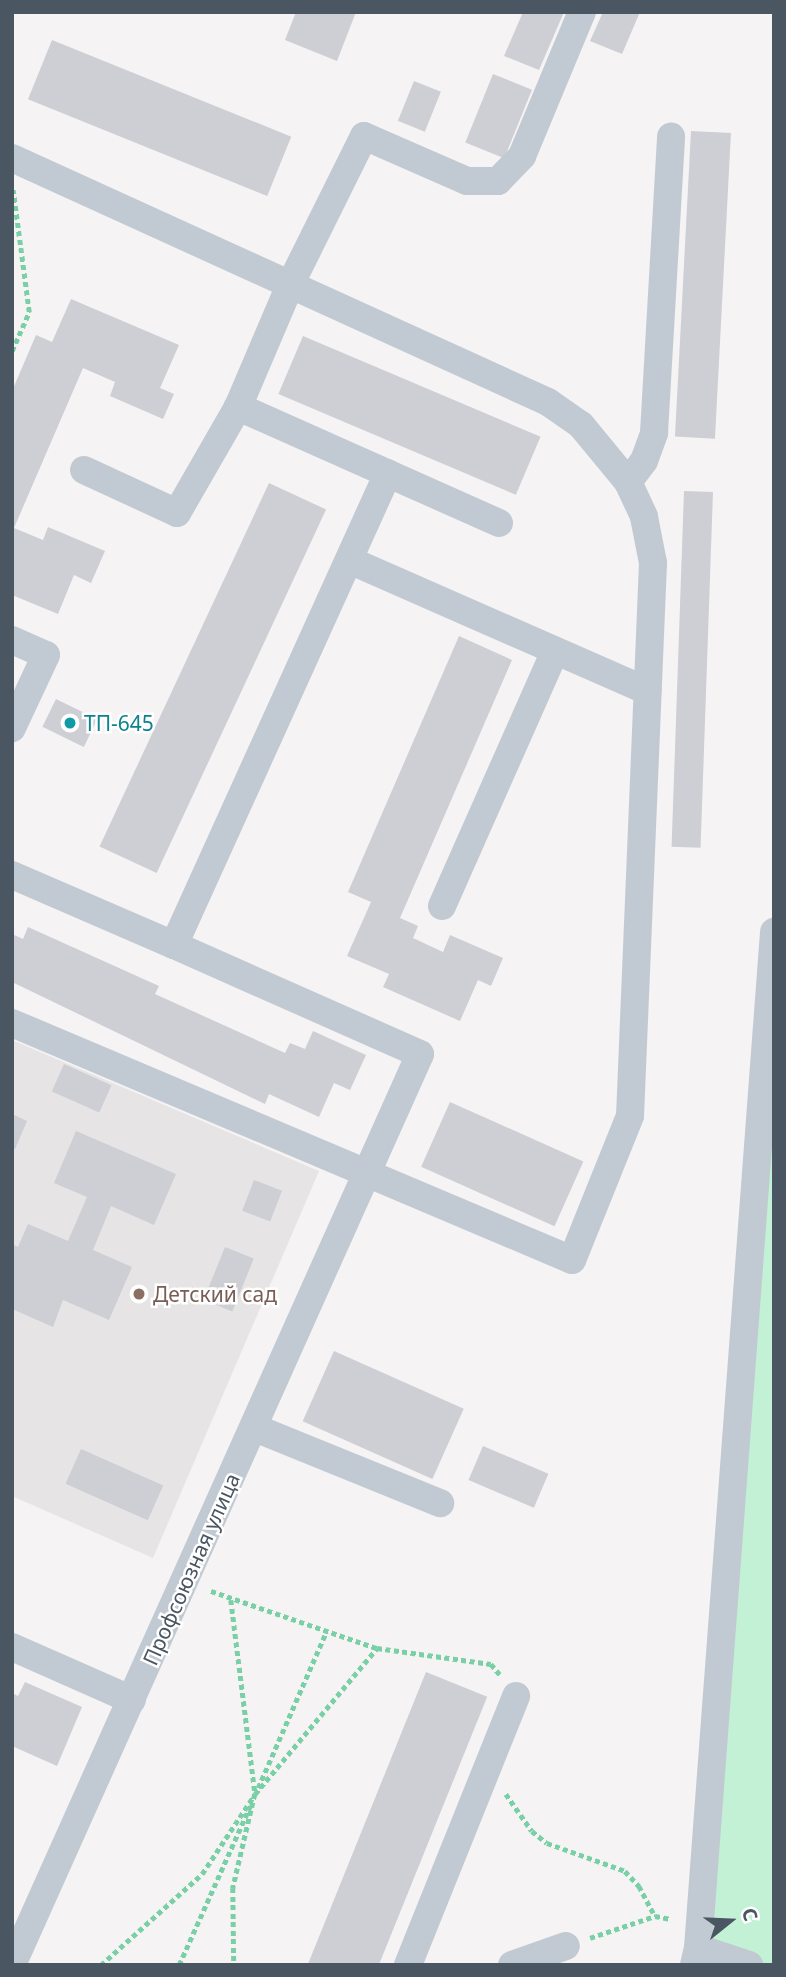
<!DOCTYPE html>
<html>
<head>
<meta charset="utf-8">
<style>
	body { margin:0 }
	#map { position:relative; width:786px; height:1977px; overflow:hidden; background:#f5f3f3; font-family:"Noto Sans",sans-serif }
	div>[style] { position:absolute }
	.education>* { inset:0; background:#e6e4e5 }
	.green>* { inset:0; background:#c3f1d5 }
	.building>* { inset:0; background:#cdcfd5; transform-origin:0 0 }
	.path>* { height:4.5px; margin-top:-2.25px; transform-origin:0; background:repeating-linear-gradient(90deg,#7ad0a6 0 5px,transparent 0 8.5px) }
	.minor>* { height:28px; margin:-14px; padding:0 14px; transform-origin:14px; border-radius:14px; background:#c1cad2 }
	.dots>* { width:19px; height:19px; translate:-50% -50%; box-sizing:border-box; border:4px solid #fff; border-radius:50% }
	span { translate:-50% -50%; white-space:nowrap; text-align:center; line-height:1.15; -webkit-text-stroke:5px #fff; paint-order:stroke }
	.culture-label { font-size:21px; color:#0d838f }
	.left { translate:0 -50%; text-align:left }
	.education-label { font-size:21px; color:#785e54 }
	.street-label { font-size:21px; color:#4a5661 }
	.frame { position:absolute; inset:0; border:14px solid #4a5661; pointer-events:none }
	.north { position:absolute; left:695px; top:1886px; width:70px; height:70px; -webkit-text-stroke:5px #fff; paint-order:stroke; rotate:72deg; font-size:19px; font-weight:700; line-height:28px; text-align:center; color:#4a5661 }
	.north::after { content:''; display:block; margin:auto; width:24px; height:32px; background:#4a5661; clip-path:polygon(50% 0,100% 100%,50% 72%,0 100%) }
</style>
</head>
<body>
<div id="map">
	<div class="education">
		<i style="clip-path:polygon(12px 1040px,319px 1171px,153px 1558px,12px 1496px)"></i>
	</div>
	<div class="green">
		<i style="clip-path:polygon(774px 1055px,774px 1965px,702px 1965px)"></i>
	</div>
	<div class="building">
		<i style="clip-path:polygon(296px 12px,356px 12px,337px 61px,285px 40px)"></i>
		<i style="clip-path:polygon(523px 12px,564px 12px,539px 70px,504px 56px)"></i>
		<i style="clip-path:polygon(603px 12px,640px 12px,622px 54px,590px 41px)"></i>
		<i style="left:52px;top:40px;width:258px;height:64px;rotate:22deg"></i>
		<i style="left:493px;top:74px;width:42px;height:74px;rotate:22deg"></i>
		<i style="left:414px;top:81px;width:29px;height:43px;rotate:22deg"></i>
		<i style="left:691px;top:131px;width:40px;height:306px;rotate:3deg"></i>
		<i style="clip-path:polygon(71px 299px,179px 345px,160px 388px,174px 394px,163px 419px,110px 396px,115px 382px,83px 368px,14px 528px,43px 540px,48px 527px,105px 551px,91px 583px,74px 575px,58px 614px,12px 595px,12px 391px,36px 335px,52px 342px)"></i>
		<i style="left:303px;top:336px;width:258px;height:63px;rotate:23deg"></i>
		<i style="left:269px;top:483px;width:63px;height:401px;rotate:25deg"></i>
		<i style="left:684px;top:491px;width:29px;height:356px;rotate:2deg"></i>
		<i style="clip-path:polygon(459px 636px,512px 660px,400px 918px,418px 926px,413px 938px,443px 952px,450px 935px,503px 958px,491px 986px,478px 980px,460px 1021px,383px 987px,389px 974px,347px 956px,371px 902px,348px 892px)"></i>
		<i style="left:56px;top:699px;width:46px;height:31px;rotate:26deg"></i>
		<i style="clip-path:polygon(28px 927px,159px 986px,155px 994px,285px 1053px,290px 1043px,305px 1049px,313px 1031px,366px 1055px,350px 1090px,334px 1083px,319px 1117px,269px 1094px,265px 1104px,12px 982px,12px 934px,23px 939px)"></i>
		<i style="left:64px;top:1064px;width:52px;height:30px;rotate:24deg"></i>
		<i style="left:450px;top:1102px;width:146px;height:71px;rotate:24deg"></i>
		<i style="clip-path:polygon(12px 1114px,27px 1121px,15px 1149px,12px 1148px)"></i>
		<i style="clip-path:polygon(76px 1131px,176px 1174px,154px 1225px,111px 1206px,93px 1250px,132px 1267px,109px 1320px,63px 1300px,53px 1327px,12px 1309px,12px 1244px,18px 1247px,28px 1224px,68px 1241px,87px 1197px,54px 1183px)"></i>
		<i style="left:254px;top:1180px;width:30px;height:33px;rotate:21deg"></i>
		<i style="left:225px;top:1247px;width:31px;height:57px;rotate:22deg"></i>
		<i style="left:334px;top:1351px;width:142px;height:77px;rotate:24deg"></i>
		<i style="left:483px;top:1446px;width:71px;height:37px;rotate:23deg"></i>
		<i style="left:81px;top:1449px;width:90px;height:38px;rotate:24deg"></i>
		<i style="left:426px;top:1672px;width:66px;height:315px;rotate:22deg"></i>
		<i style="clip-path:polygon(25px 1682px,82px 1707px,57px 1766px,12px 1746px,12px 1693px,18px 1696px)"></i>
	</div>
	<div class="path">
		<i style="left:12px;top:351px;width:43px;rotate:-66.4deg"></i>
		<i style="left:29px;top:312px;width:123px;rotate:-97.5deg"></i>
		<i style="left:211px;top:1591px;width:176px;rotate:19deg"></i>
		<i style="left:377px;top:1648px;width:115px;rotate:8deg"></i>
		<i style="left:491px;top:1664px;width:16px;rotate:50deg"></i>
		<i style="left:231px;top:1600px;width:195px;rotate:82.9deg"></i>
		<i style="left:255px;top:1794px;width:97px;rotate:103.2deg"></i>
		<i style="left:233px;top:1888px;width:77px;rotate:89.3deg"></i>
		<i style="left:258px;top:1788px;width:170px;rotate:-66.4deg"></i>
		<i style="left:506px;top:1794px;width:45px;rotate:54.9deg"></i>
		<i style="left:532px;top:1831px;width:19px;rotate:39deg"></i>
		<i style="left:547px;top:1843px;width:83px;rotate:19.7deg"></i>
		<i style="left:625px;top:1871px;width:21px;rotate:47deg"></i>
		<i style="left:639px;top:1886px;width:34px;rotate:62deg"></i>
		<i style="left:590px;top:1938px;width:69px;rotate:-18.7deg"></i>
		<i style="left:655px;top:1916px;width:16px;rotate:11deg"></i>
		<i style="left:101px;top:1965px;width:136px;rotate:-42deg"></i>
		<i style="left:202px;top:1874px;width:96px;rotate:-56.5deg"></i>
		<i style="left:255px;top:1794px;width:190px;rotate:-50.1deg"></i>
		<i style="left:179px;top:1965px;width:174px;rotate:-65.9deg"></i>
	</div>
	<div class="minor">
		<i style="left:12px;top:158px;width:589px;rotate:24.48deg"></i>
		<i style="left:548px;top:402px;width:40px;rotate:34.9deg"></i>
		<i style="left:581px;top:425px;width:74px;rotate:50.5deg"></i>
		<i style="left:628px;top:482px;width:38px;rotate:65deg"></i>
		<i style="left:644px;top:517px;width:47px;rotate:78.9deg"></i>
		<i style="left:653px;top:563px;width:553px;rotate:92.38deg"></i>
		<i style="left:630px;top:1116px;width:155px;rotate:111.9deg"></i>
		<i style="left:572px;top:1260px;width:608px;rotate:-157.06deg"></i>
		<i style="left:84px;top:470px;width:102px;rotate:24.8deg"></i>
		<i style="left:177px;top:513px;width:122px;rotate:-60.1deg"></i>
		<i style="left:628px;top:482px;width:26px;rotate:-53deg"></i>
		<i style="left:644px;top:461px;width:30px;rotate:-70deg"></i>
		<i style="left:654px;top:433px;width:297px;rotate:-86.7deg"></i>
		<i style="left:499px;top:523px;width:286px;rotate:-156deg"></i>
		<i style="left:238px;top:407px;width:135px;rotate:-66.9deg"></i>
		<i style="left:291px;top:283px;width:164px;rotate:-63.6deg"></i>
		<i style="left:364px;top:136px;width:112px;rotate:23.6deg"></i>
		<i style="left:467px;top:181px;width:31px"></i>
		<i style="left:498px;top:181px;width:35px;rotate:-46deg"></i>
		<i style="left:522px;top:156px;width:156px;rotate:-67.4deg"></i>
		<i style="left:349px;top:560px;width:326px;rotate:23.7deg"></i>
		<i style="left:12px;top:640px;width:37px;rotate:24deg"></i>
		<i style="left:46px;top:655px;width:81px;rotate:115deg"></i>
		<i style="left:12px;top:875px;width:176px;rotate:23.4deg"></i>
		<i style="left:174px;top:945px;width:518px;rotate:-65.61deg"></i>
		<i style="left:442px;top:906px;width:279px;rotate:-66.1deg"></i>
		<i style="left:255px;top:1428px;width:200px;rotate:22.1deg"></i>
		<i style="left:12px;top:1647px;width:131px;rotate:23.8deg"></i>
		<i style="left:698px;top:1948px;width:54px;rotate:18.4deg"></i>
		<i style="left:12px;top:1965px;width:998px;rotate:-65.87deg"></i>
		<i style="left:420px;top:1054px;width:269px;rotate:-156.1deg"></i>
		<i style="left:408px;top:1965px;width:290px;rotate:-68.1deg"></i>
		<i style="left:512px;top:1965px;width:57px;rotate:-19.4deg"></i>
		<i style="left:694px;top:1965px;width:17px;rotate:-77deg"></i>
		<i style="left:698px;top:1948px;width:1019px;rotate:-85.72deg"></i>
	</div>
	<div class="dots">
		<i style="left:70px;top:723px;background:#0f9aa8"></i>
		<i style="left:139px;top:1294px;background:#8d6e63"></i>
	</div>
	<div class="culture-label">
		<span class="left" style="left:84px;top:723px">ТП-645</span>
	</div>
	<div class="education-label">
		<span class="left" style="left:153px;top:1294px">Детский сад</span>
	</div>
	<div class="street-label">
		<span style="left:191px;top:1569px;rotate:-66deg">Профсоюзная улица</span>
	</div>
	<div class="frame"></div>
	<div class="north">С</div>
</div>
</body>
</html>
